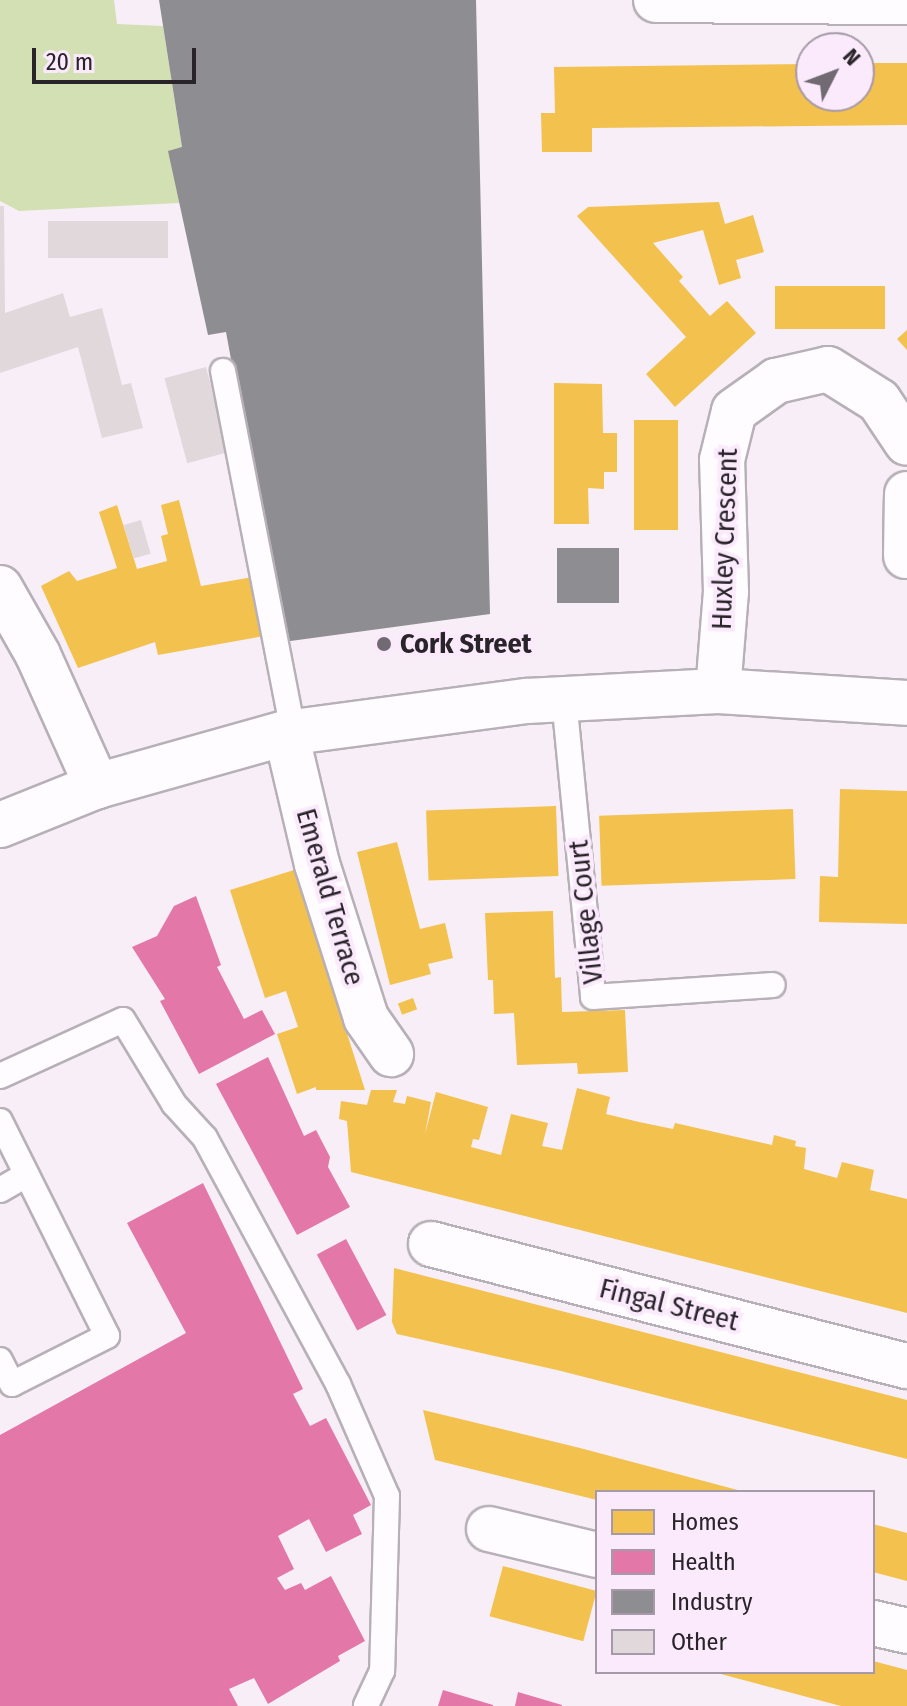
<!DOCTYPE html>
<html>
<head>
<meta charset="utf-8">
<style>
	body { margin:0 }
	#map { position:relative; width:907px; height:1706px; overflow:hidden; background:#f8eef8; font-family:"Fira Sans Condensed",sans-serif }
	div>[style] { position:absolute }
	.green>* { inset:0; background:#d3e0b4 }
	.homes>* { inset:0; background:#f2c14e; transform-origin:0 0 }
	.health>* { inset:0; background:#e377a8; transform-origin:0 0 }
	.industry>* { inset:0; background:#8d8d92; transform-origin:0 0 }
	.building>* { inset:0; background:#e1d8dc; transform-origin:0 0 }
	.roads { filter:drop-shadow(2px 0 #b7b0b7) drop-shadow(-2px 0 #b7b0b7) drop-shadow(0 2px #b7b0b7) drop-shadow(0 -2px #b7b0b7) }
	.lane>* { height:24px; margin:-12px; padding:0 12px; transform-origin:12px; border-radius:12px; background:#fefcfe }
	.street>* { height:44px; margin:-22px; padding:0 22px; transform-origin:22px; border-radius:22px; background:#fefcfe }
	.secondary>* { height:44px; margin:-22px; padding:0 22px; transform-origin:22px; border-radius:22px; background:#fefcfe }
	.dots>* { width:22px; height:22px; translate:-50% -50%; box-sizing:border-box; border:4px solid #fbeafc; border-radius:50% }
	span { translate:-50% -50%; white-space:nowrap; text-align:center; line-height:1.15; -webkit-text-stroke:8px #fbeafc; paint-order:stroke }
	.street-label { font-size:28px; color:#29232a }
	.poi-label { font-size:28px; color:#29232a; font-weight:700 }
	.left { translate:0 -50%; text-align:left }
	.legend { position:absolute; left:595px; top:1490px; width:280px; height:184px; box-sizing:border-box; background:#fbeafc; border:2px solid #a79aa8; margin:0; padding:10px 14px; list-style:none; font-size:24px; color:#29232a }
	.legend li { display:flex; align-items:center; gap:16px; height:40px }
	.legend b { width:40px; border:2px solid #a79aa8 }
	.north { position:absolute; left:795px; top:32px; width:80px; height:80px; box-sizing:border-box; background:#fbeafc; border:2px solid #a79aa8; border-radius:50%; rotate:48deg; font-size:22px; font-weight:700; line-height:32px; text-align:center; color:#29232a }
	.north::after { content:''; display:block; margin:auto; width:28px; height:36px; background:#716a72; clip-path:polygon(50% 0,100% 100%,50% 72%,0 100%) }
	.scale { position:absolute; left:32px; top:48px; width:164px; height:36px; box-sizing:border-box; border:4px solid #29232a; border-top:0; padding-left:10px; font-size:24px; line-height:28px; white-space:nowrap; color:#29232a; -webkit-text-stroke:6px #fbeafc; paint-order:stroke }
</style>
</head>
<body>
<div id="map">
	<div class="green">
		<i style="clip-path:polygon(0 0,114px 0,117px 24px,163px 26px,182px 147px,179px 203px,19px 211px,0 201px)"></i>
	</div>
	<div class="homes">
		<i style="clip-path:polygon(859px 63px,907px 63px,907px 125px,592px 128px,592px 152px,542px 152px,541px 113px,555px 113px,554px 67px,811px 64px,811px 96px,859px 96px)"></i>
		<i style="clip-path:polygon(719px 202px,725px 224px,753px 215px,764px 252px,736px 260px,741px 278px,719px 285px,703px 230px,653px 243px,683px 277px,679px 281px,710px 316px,727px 301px,756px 333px,675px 407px,646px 374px,686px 337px,577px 216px,588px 207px)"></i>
		<i style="left:775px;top:286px;width:110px;height:43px"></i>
		<i style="clip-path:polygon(907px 330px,907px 350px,897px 339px)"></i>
		<i style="clip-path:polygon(554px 383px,602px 384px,603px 433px,617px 433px,617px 472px,604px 472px,604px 489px,588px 488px,589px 524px,554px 524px)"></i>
		<i style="left:634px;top:420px;width:44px;height:110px"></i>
		<i style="clip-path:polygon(179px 500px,201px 586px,253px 577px,264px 636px,158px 655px,155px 642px,78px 668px,41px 586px,69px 571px,77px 581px,117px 568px,99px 512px,117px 505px,137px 569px,167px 561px,161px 536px,168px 534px,161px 505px)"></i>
		<i style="clip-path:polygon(840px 789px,907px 791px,907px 924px,819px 922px,820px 876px,838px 877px)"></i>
		<i style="left:556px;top:806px;width:70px;height:130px;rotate:88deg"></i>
		<i style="left:793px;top:809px;width:70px;height:194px;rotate:88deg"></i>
		<i style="clip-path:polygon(397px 842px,420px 929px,445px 923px,453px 958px,428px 964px,431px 974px,390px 985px,357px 852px)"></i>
		<i style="clip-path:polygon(294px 870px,329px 977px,365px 1090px,316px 1090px,316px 1087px,297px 1094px,277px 1034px,298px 1027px,286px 991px,265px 998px,242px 928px,230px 890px)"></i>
		<i style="clip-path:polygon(553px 911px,555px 978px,561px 977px,562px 1012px,625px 1010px,628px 1072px,578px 1074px,577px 1063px,517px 1065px,514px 1013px,494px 1014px,493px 980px,488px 980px,485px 913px)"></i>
		<i style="left:413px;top:998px;width:12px;height:16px;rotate:70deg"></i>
		<i style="clip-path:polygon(577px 1088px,610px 1097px,606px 1114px,639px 1122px,673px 1129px,675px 1123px,772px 1145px,774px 1135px,796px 1141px,795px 1146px,806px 1148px,804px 1169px,837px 1178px,842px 1162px,874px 1170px,870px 1190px,907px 1199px,907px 1313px,351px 1172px,347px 1121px,339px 1119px,341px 1101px,367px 1105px,371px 1090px,397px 1090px,393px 1102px,405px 1104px,407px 1096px,431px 1102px,425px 1134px,436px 1092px,488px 1107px,479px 1140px,473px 1139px,471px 1147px,501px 1155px,511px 1114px,548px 1123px,542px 1146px,562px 1150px)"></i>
		<i style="clip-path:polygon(394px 1268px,907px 1400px,907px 1459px,557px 1370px,397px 1334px,392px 1322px)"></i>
		<i style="clip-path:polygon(423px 1410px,580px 1448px,745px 1492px,597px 1492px,597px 1500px,435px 1460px)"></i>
		<i style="clip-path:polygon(873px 1524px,907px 1533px,907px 1581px,873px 1572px)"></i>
		<i style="left:503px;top:1566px;width:97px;height:52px;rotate:15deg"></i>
		<i style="clip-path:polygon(873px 1661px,907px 1670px,907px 1706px,841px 1706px,717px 1673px,873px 1672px)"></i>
	</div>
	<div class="health">
		<i style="clip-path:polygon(196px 896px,221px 965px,217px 967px,244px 1019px,262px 1010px,275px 1034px,199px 1074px,160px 1001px,165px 999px,132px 947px,157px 936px,174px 906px)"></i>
		<i style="clip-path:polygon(268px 1057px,304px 1136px,316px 1130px,330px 1157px,328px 1167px,350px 1207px,297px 1235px,216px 1084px)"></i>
		<i style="clip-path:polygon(203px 1183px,303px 1389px,293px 1394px,310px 1426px,326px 1418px,371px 1505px,353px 1515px,362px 1534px,326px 1552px,309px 1519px,278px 1536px,294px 1569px,277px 1578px,285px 1590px,301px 1583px,305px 1590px,331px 1576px,365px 1641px,338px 1656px,340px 1661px,268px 1704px,254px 1678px,229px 1689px,238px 1706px,0 1706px,0 1435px,186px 1333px,127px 1223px)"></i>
		<i style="left:346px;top:1239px;width:86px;height:33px;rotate:62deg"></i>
		<i style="clip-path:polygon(443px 1690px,493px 1705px,493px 1706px,438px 1706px)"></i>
		<i style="clip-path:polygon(518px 1692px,562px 1705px,562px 1706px,515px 1706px)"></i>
	</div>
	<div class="industry">
		<i style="clip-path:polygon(159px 0,476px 0,490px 614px,283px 642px,226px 332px,208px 335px,168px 151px,182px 147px)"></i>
		<i style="left:557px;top:548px;width:62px;height:55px"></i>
	</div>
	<div class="building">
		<i style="clip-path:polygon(0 206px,4px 206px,5px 313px,63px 293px,70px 317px,102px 308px,122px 385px,131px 383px,143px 428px,102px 438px,78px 347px,0 373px)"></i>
		<i style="left:48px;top:221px;width:120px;height:37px"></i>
		<i style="left:206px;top:367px;width:88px;height:43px;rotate:75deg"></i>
		<i style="left:141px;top:520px;width:35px;height:18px;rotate:74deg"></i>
	</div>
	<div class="roads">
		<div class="lane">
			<i style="left:223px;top:371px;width:368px;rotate:79deg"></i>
			<i style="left:564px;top:699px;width:299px;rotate:84.4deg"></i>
			<i style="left:593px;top:997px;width:180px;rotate:-3.8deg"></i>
			<i style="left:0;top:1076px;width:135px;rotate:-24.5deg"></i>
			<i style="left:123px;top:1020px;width:98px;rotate:58.7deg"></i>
			<i style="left:174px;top:1104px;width:46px;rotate:47.6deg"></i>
			<i style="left:205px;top:1138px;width:280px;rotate:61.6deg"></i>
			<i style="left:338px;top:1384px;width:122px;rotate:66.4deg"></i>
			<i style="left:387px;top:1496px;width:175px;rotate:91.6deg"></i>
			<i style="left:382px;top:1671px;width:38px;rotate:115deg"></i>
			<i style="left:0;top:1121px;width:240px;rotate:63.5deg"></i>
			<i style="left:107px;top:1336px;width:106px;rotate:153.2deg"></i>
			<i style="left:12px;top:1384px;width:27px;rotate:-117deg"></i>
			<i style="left:0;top:1190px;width:30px;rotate:-30deg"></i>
		</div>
		<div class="street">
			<i style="left:656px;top:0;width:251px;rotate:0.5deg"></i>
			<i style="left:906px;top:556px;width:62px;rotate:-89.1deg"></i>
			<i style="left:0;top:588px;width:77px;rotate:60.4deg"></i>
			<i style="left:38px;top:655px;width:144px;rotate:65.8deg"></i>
			<i style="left:718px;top:691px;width:99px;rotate:-85.4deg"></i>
			<i style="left:726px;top:592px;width:132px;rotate:-91.7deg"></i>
			<i style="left:722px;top:460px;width:50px;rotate:-76.2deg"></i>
			<i style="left:734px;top:411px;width:52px;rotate:-35.5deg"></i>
			<i style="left:776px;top:381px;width:53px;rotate:-13deg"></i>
			<i style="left:828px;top:369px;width:60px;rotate:32.1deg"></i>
			<i style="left:879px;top:401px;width:50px;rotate:56.3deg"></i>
			<i style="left:286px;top:733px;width:135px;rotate:76.7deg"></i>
			<i style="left:317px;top:864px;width:162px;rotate:72.3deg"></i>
			<i style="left:366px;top:1018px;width:44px;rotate:55.2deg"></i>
			<i style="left:431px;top:1244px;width:491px;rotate:14.4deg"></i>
			<i style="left:489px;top:1529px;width:111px;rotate:13.5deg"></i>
			<i style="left:873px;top:1623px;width:35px;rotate:13deg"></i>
		</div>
		<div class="secondary">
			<i style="left:0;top:825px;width:105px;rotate:-21.9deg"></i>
			<i style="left:97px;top:786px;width:196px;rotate:-15.7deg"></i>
			<i style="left:286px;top:733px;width:243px;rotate:-7.6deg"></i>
			<i style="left:527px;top:701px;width:191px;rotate:-3deg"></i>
			<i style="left:718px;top:691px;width:189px;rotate:3.6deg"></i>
		</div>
	</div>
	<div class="dots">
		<i style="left:384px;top:644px;background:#716a72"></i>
	</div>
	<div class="street-label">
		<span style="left:725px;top:539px;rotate:-88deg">Huxley Crescent</span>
		<span style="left:330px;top:897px;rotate:74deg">Emerald Terrace</span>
		<span style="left:586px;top:912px;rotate:-96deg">Village Court</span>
		<span style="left:669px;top:1305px;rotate:14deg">Fingal Street</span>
	</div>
	<div class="poi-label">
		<span class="left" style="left:400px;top:644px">Cork Street</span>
	</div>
	<ul class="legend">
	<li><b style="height:22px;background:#f2c14e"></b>Homes</li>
	<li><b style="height:22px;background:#e377a8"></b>Health</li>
	<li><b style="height:22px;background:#8d8d92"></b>Industry</li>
	<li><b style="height:22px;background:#e1d8dc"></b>Other</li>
	</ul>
	<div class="north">N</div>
	<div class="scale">20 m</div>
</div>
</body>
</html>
